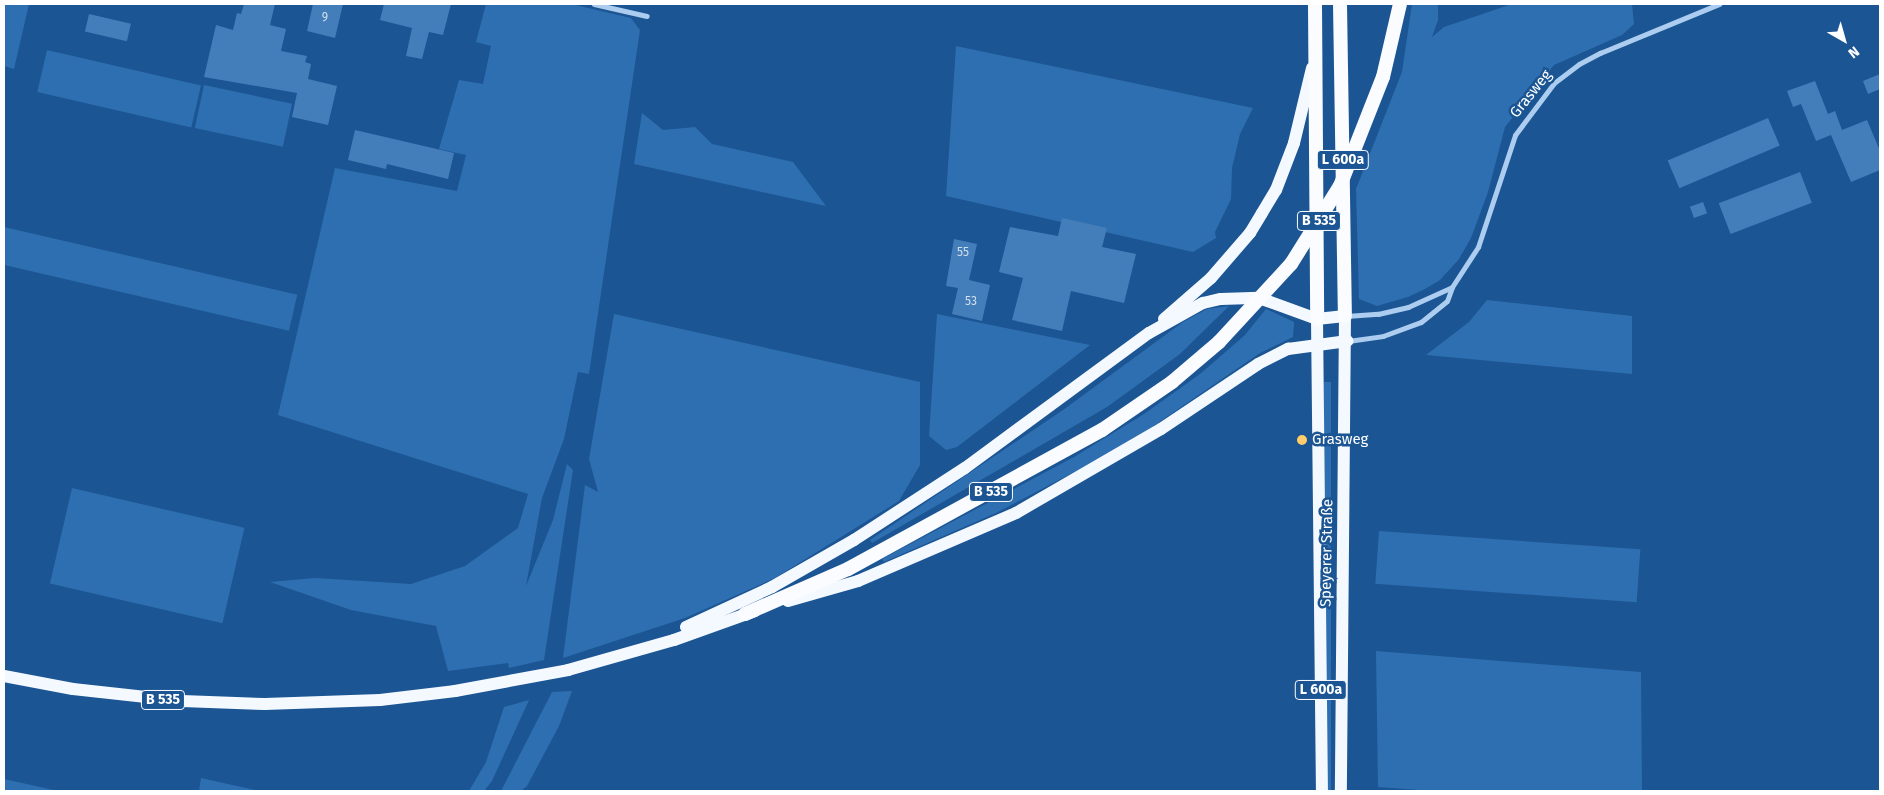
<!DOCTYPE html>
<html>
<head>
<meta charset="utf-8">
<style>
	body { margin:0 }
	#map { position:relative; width:1884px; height:795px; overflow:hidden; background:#1b5593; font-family:"Fira Sans",sans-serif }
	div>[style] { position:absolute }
	.green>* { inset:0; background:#2e6fb1; transform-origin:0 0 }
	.building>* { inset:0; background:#447eba; transform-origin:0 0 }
	.minor>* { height:5px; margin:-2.5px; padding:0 2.5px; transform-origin:2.5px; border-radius:2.5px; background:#accdef }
	.primary>* { height:12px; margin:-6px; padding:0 6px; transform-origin:6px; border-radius:6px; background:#f4f9ff }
	.trunk>* { height:14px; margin:-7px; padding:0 7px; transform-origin:7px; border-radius:7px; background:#fafcff }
	.dots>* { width:14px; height:14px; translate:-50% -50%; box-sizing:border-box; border:2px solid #1b5593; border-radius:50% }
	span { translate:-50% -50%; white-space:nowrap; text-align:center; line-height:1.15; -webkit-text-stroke:5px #1b5593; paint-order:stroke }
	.number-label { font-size:12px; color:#d0dfee }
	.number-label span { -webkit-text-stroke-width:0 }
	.shield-label span { padding:1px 4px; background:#1b5593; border:1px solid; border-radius:4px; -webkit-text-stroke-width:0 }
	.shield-label { font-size:14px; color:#fff; font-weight:700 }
	.street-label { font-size:15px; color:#fff }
	.poi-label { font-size:15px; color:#fff }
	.left { translate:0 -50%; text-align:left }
	.frame { position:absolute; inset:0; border:5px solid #fff; pointer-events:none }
	.north { position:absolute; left:1819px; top:15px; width:50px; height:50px; -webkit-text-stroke:4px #1b5593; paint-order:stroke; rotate:142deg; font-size:14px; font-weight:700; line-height:20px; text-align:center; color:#fff }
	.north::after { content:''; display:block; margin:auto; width:18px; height:22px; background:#fff; clip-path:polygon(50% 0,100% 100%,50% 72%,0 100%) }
</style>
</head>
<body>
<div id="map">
	<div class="green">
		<i style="clip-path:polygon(4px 4px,29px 4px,14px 69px,4px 66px)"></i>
		<i style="clip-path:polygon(486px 4px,571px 4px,631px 18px,640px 30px,589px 374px,578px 372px,564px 439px,542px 498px,526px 586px,553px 520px,567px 464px,573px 470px,544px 660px,509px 668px,508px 663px,448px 671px,436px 626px,351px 610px,270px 582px,315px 578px,411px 584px,465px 566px,518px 528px,528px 494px,278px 415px,335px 168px,457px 191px,466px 155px,439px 149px,459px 80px,483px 84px,491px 46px,476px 42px)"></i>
		<i style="clip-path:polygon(1412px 4px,1438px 4px,1438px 20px,1432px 37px,1444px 27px,1512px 4px,1632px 4px,1634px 24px,1622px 35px,1554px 65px,1505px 127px,1488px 192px,1471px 238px,1459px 259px,1440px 280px,1425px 289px,1408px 297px,1377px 306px,1359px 299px,1356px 189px,1402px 72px)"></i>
		<i style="clip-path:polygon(956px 46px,1253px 108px,1240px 134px,1232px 168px,1231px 199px,1215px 232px,1216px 238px,1193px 252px,946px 196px)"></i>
		<i style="left:47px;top:50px;width:158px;height:43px;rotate:13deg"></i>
		<i style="left:204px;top:85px;width:90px;height:44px;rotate:12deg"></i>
		<i style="clip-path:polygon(642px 113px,663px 130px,695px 127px,712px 144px,793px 162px,826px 206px,634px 164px)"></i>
		<i style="left:4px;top:227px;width:301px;height:37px;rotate:13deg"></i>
		<i style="clip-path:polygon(1487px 300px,1632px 316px,1632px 374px,1426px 355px,1469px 322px)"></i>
		<i style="clip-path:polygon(1229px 306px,1180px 354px,1107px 407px,872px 543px,870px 540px,1063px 410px,1183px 322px,1207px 309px)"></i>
		<i style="clip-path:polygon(1266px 309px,1294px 322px,1293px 337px,1260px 353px,1152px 427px,1078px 470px,996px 513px,884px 562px,882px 559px,1074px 457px,1144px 414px,1200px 374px,1245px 335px)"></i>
		<i style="clip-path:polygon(614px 314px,920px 382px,920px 465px,899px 501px,775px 578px,685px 618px,563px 658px,585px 485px,598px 492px,589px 459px)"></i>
		<i style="clip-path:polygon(937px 314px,1090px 345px,957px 447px,946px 450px,929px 436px)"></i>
		<i style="left:1331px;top:382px;width:409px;height:7px;rotate:90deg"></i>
		<i style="left:72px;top:488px;width:177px;height:98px;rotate:13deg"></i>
		<i style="left:1379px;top:531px;width:262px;height:53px;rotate:4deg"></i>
		<i style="clip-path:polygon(1376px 651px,1641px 672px,1642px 791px,1433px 791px,1378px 787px)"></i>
		<i style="clip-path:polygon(572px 691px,559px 726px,527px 786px,521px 791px,501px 791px,552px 692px)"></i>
		<i style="clip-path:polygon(529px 700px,492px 781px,484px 791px,469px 791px,486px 762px,504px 707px)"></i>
		<i style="clip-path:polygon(201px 778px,259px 791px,199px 791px)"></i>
		<i style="clip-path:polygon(4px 779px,58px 791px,4px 791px)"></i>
	</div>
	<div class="building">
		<i style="clip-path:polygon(244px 4px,275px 4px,270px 25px,286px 29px,281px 51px,307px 56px,305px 62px,311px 64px,308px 79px,337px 86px,328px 125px,292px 117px,297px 93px,204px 77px,216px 25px,233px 30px,237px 13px,241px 14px)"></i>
		<i style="clip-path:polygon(313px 4px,343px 4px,335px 38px,307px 31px)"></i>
		<i style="clip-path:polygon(384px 4px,451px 4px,443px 35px,429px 32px,422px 59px,406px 56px,412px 28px,380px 20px)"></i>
		<i style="left:89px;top:14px;width:43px;height:18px;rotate:13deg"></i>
		<i style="clip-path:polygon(1880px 74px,1880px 89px,1868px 94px,1863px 81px)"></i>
		<i style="clip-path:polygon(1815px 81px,1828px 114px,1835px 111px,1842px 130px,1867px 120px,1880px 151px,1880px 170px,1851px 182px,1831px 135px,1816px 141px,1801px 104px,1793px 107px,1787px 91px)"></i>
		<i style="left:1768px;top:118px;width:30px;height:109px;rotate:67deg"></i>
		<i style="clip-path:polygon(355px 130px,454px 153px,448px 179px,387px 164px,386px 169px,348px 160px)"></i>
		<i style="left:1800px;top:172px;width:33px;height:87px;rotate:69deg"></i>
		<i style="left:1703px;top:202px;width:12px;height:14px;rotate:70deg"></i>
		<i style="clip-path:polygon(1062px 218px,1107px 228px,1102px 247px,1136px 254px,1124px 303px,1071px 291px,1062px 331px,1012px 320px,1023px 278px,999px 272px,1010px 227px,1058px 236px)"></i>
		<i style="clip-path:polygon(954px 239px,977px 244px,969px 280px,990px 285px,982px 321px,952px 314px,958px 288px,946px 286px)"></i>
	</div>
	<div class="minor">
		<i style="left:594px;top:4px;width:54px;rotate:12.8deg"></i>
		<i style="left:1346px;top:316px;width:32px;rotate:-4deg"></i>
		<i style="left:1378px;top:314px;width:31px;rotate:-13deg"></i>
		<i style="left:1408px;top:307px;width:48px;rotate:-24.4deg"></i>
		<i style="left:1452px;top:287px;width:48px;rotate:-57deg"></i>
		<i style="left:1478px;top:247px;width:118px;rotate:-71.7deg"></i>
		<i style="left:1515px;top:135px;width:65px;rotate:-53.1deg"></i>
		<i style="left:1554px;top:83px;width:31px;rotate:-37deg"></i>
		<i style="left:1579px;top:64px;width:24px;rotate:-28deg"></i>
		<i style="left:1600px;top:53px;width:129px;rotate:-22.4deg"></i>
		<i style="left:1348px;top:341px;width:35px;rotate:-8deg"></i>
		<i style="left:1383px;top:336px;width:40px;rotate:-20.2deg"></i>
		<i style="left:1421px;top:322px;width:33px;rotate:-39deg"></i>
		<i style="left:1447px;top:301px;width:15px;rotate:-70deg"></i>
	</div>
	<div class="primary">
		<i style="left:1164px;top:319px;width:62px;rotate:-41.1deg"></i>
		<i style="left:1211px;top:278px;width:60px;rotate:-49.1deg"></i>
		<i style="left:1250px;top:233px;width:23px;rotate:-59deg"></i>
		<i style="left:1262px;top:213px;width:27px;rotate:-59deg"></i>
		<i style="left:1276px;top:190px;width:50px;rotate:-69deg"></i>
		<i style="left:1294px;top:143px;width:77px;rotate:-76.5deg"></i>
		<i style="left:1317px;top:319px;width:472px;rotate:89.4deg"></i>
		<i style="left:788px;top:601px;width:73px;rotate:-15.9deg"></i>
		<i style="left:858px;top:581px;width:172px;rotate:-23.3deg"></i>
		<i style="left:1016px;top:513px;width:168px;rotate:-30.1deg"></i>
		<i style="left:1161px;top:429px;width:117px;rotate:-33.8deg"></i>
		<i style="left:1258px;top:364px;width:34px;rotate:-27deg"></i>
		<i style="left:1288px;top:349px;width:60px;rotate:-7.7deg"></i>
		<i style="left:686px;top:627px;width:95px;rotate:-24.9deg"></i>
		<i style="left:772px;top:587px;width:95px;rotate:-29.8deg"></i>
		<i style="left:854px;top:540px;width:132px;rotate:-33deg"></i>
		<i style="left:965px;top:468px;width:228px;rotate:-36.3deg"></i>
		<i style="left:1149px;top:333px;width:62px;rotate:-29.1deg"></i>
		<i style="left:1203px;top:303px;width:18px;rotate:-13deg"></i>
		<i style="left:1221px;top:299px;width:38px;rotate:-2deg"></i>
		<i style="left:1259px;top:298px;width:62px;rotate:19.9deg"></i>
		<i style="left:1317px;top:319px;width:28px;rotate:-6deg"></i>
		<i style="left:1345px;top:316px;width:475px;rotate:90.5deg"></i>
		<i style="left:4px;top:676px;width:70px;rotate:10.7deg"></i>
		<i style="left:73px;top:689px;width:110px;rotate:6.3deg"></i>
		<i style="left:182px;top:701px;width:83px;rotate:2.1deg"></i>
		<i style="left:265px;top:704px;width:115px;rotate:-2deg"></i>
		<i style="left:380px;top:700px;width:76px;rotate:-6.8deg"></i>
		<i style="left:455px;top:691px;width:115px;rotate:-10.5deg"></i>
		<i style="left:568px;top:670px;width:110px;rotate:-15.8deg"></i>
		<i style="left:674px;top:640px;width:86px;rotate:-19.7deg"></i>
	</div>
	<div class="trunk">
		<i style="left:1315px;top:4px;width:315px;rotate:89.6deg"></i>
		<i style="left:1340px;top:4px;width:312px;rotate:89.1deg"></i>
		<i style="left:745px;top:614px;width:112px;rotate:-23.6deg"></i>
		<i style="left:848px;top:569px;width:290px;rotate:-28.7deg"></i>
		<i style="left:1102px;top:430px;width:85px;rotate:-34.4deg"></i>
		<i style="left:1172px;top:382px;width:62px;rotate:-40.4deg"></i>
		<i style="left:1219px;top:342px;width:106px;rotate:-47.3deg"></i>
		<i style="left:1291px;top:264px;width:92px;rotate:-57.9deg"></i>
		<i style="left:1340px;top:186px;width:117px;rotate:-68.5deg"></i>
		<i style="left:1383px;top:77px;width:75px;rotate:-76.9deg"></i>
	</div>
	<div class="dots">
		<i style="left:1302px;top:440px;background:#ffcd6a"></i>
	</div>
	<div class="number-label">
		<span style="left:325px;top:18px">9</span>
		<span style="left:963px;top:253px">55</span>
		<span style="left:971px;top:302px">53</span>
	</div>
	<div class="shield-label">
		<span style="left:1343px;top:160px">L 600a</span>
		<span style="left:1319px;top:221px">B 535</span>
		<span style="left:991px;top:492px">B 535</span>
		<span style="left:1321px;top:690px">L 600a</span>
		<span style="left:163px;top:700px">B 535</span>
	</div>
	<div class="street-label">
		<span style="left:1531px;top:94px;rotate:-51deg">Grasweg</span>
		<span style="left:1327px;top:553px;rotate:-89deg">Speyerer Straße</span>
	</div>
	<div class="poi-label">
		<span class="left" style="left:1312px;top:440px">Grasweg</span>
	</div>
	<div class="frame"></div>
	<div class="north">N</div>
</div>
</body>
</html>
